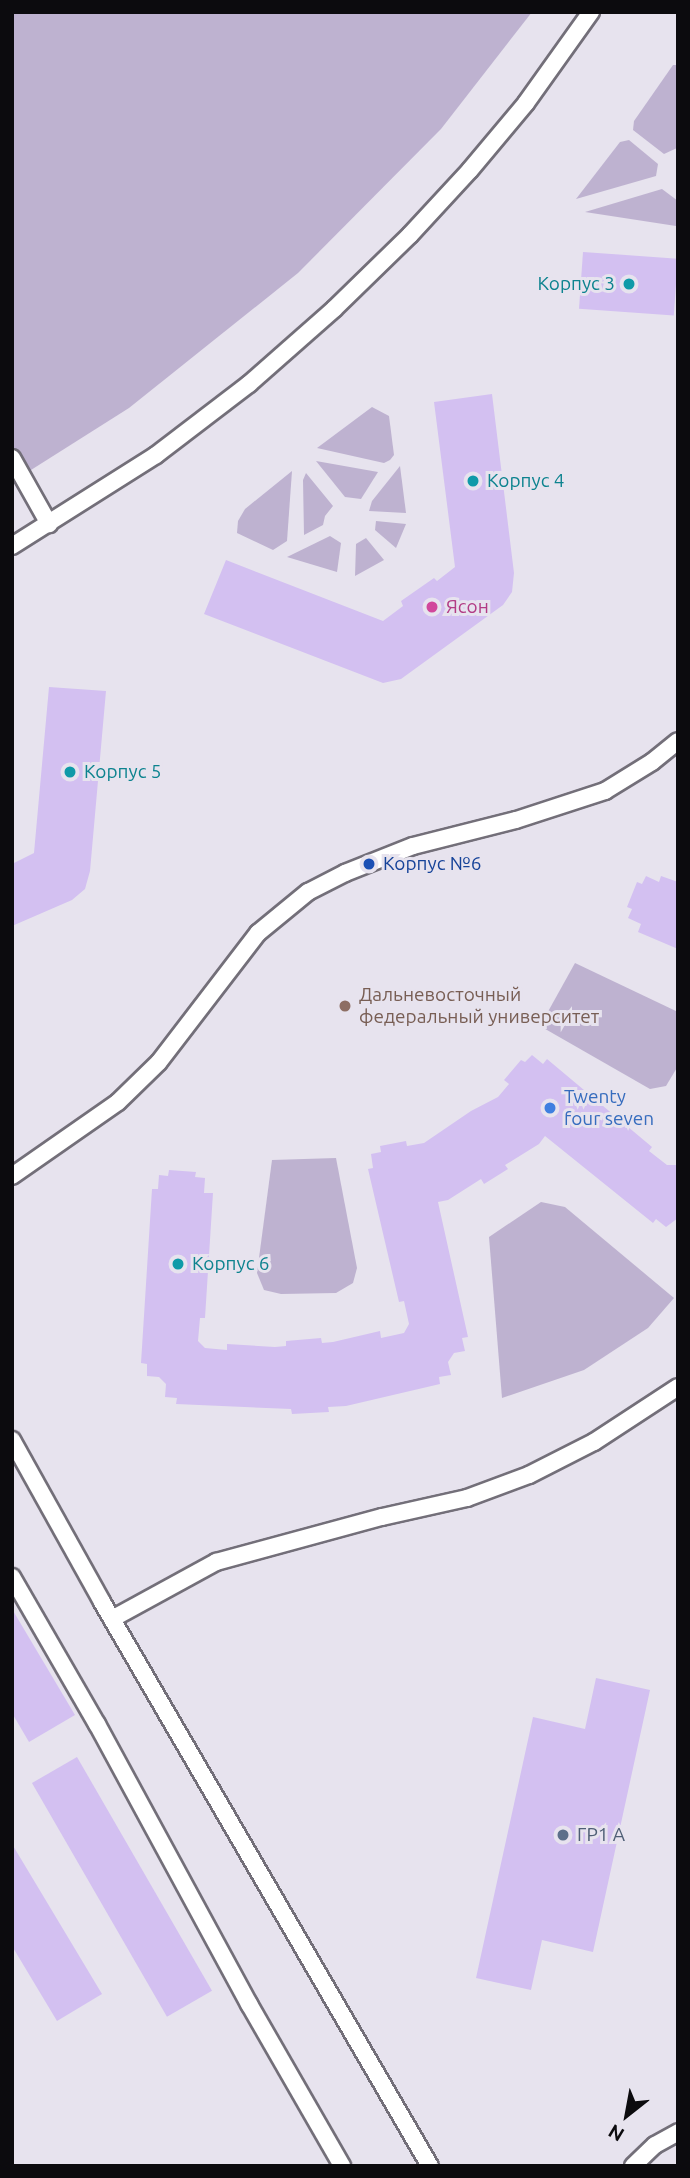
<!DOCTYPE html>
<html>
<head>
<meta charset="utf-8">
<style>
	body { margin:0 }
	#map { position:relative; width:690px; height:2178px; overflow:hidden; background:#e7e3ee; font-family:Ubuntu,sans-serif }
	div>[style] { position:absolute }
	.green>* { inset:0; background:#beb2d0 }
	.building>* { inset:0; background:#d3c0f1; transform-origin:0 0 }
	.roads { filter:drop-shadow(2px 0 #736f79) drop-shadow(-2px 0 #736f79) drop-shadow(0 2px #736f79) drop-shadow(0 -2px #736f79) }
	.minor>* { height:16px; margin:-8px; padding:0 8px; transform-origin:8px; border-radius:8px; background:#fff }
	.dots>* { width:19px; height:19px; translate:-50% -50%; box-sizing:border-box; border:4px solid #e7e3ee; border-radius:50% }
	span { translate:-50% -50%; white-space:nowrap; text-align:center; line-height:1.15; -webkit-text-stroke:6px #e7e3ee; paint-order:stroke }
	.culture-label { font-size:19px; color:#0d838f }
	.right { translate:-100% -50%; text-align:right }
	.left { translate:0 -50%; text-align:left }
	.hotel-label { font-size:19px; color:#b23c85 }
	.transit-label { font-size:19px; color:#164399 }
	.education-label { font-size:19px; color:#785e54 }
	.shop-label { font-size:19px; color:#366cbe }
	.service-label { font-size:19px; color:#4e5e75 }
	.frame { position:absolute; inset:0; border:14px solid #0c0b0e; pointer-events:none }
	.north { position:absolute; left:592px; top:2080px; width:70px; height:70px; -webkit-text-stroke:5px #e7e3ee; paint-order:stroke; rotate:211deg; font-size:19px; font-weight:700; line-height:28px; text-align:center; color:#0c0b0e }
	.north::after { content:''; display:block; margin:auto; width:24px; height:32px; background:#0c0b0e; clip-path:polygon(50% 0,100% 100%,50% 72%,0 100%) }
</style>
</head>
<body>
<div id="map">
	<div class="green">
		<i style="clip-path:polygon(12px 12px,532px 12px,441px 129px,298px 273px,129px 408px,12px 482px)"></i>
		<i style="clip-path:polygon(673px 65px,678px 65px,677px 148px,664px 154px,633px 130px,634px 121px)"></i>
		<i style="clip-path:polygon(629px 140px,658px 164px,656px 176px,576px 199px,620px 142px)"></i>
		<i style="clip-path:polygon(662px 189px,678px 201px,676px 226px,585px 212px)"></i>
		<i style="clip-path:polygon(372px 407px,389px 416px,394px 455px,390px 460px,384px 463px,317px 448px)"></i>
		<i style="clip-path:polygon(316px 461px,378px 472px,361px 499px,345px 497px)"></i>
		<i style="clip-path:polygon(400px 466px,406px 513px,369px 511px,372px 501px)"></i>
		<i style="clip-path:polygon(292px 471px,287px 541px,273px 550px,237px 533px,238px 521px,245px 509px)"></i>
		<i style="clip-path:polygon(306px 473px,333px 506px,325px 516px,323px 525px,304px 535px,303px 480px)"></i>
		<i style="clip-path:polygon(376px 521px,406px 524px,396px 548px,375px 530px)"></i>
		<i style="clip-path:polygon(330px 536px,341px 543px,337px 572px,287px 557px)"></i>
		<i style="clip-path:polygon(366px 538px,384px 560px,355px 576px,356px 544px)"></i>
		<i style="clip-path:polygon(575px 963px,678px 1012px,678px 1066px,666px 1086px,650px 1089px,540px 1026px)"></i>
		<i style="clip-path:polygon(336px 1158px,357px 1268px,353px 1283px,336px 1293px,281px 1294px,264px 1290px,257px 1273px,272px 1160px)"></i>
		<i style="clip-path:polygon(541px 1202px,565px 1207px,674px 1298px,648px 1328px,584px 1370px,502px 1398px,489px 1237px)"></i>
	</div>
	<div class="building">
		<i style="left:583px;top:252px;width:95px;height:57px;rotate:4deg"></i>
		<i style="clip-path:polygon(492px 394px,514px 573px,512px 592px,503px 605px,401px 679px,383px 683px,204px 614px,226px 560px,383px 621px,403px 606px,401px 601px,434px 578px,437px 581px,455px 567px,434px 402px)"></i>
		<i style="clip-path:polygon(49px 687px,106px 691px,90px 871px,85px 889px,72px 900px,12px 926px,12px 864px,34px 853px)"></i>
		<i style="clip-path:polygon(646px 876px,659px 882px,661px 876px,678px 882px,678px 949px,638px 932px,641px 924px,628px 918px,632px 909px,627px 907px,637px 882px,642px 884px)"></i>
		<i style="clip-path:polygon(532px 1055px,543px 1064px,547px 1059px,652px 1147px,649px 1151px,667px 1165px,678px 1165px,678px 1218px,666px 1227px,656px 1219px,653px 1223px,545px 1136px,539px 1144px,505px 1165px,508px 1169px,484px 1184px,481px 1179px,448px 1200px,438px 1202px,468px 1337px,462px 1338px,465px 1351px,454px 1353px,448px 1362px,451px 1375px,439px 1377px,440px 1384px,346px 1406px,328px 1407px,329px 1412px,292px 1414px,291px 1409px,176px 1404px,177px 1398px,165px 1397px,166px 1384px,159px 1377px,147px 1376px,147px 1364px,141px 1363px,152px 1189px,158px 1189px,159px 1175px,168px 1176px,169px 1170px,196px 1172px,195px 1177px,205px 1178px,204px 1193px,213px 1193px,205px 1318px,200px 1318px,198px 1341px,205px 1348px,227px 1350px,227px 1344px,275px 1347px,286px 1346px,286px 1341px,321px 1338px,322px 1343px,333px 1342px,380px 1331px,381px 1338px,404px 1333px,409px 1324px,404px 1301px,399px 1302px,368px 1169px,373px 1168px,371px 1154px,381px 1152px,380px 1146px,406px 1141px,407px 1146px,424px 1143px,471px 1111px,498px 1097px,509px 1084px,504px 1080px,521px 1060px,525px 1062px)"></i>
		<i style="clip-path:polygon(12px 1609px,75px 1715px,29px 1742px,12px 1713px)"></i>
		<i style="clip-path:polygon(596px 1678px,650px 1690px,593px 1952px,542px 1940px,531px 1990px,476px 1978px,533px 1717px,585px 1729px)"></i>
		<i style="left:77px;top:1757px;width:270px;height:52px;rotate:60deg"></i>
		<i style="clip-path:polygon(12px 1844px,102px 1994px,57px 2021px,12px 1946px)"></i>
	</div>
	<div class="roads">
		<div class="minor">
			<i style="left:12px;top:458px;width:76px;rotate:60.7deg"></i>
			<i style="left:12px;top:546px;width:170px;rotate:-32.3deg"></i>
			<i style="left:156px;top:455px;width:117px;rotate:-37.4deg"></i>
			<i style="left:249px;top:384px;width:113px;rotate:-41.4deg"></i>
			<i style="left:334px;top:309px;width:106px;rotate:-44.2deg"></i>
			<i style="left:410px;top:235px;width:88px;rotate:-47.3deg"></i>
			<i style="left:470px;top:170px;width:87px;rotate:-50.1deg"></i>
			<i style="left:526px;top:103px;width:112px;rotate:-54.5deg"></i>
			<i style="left:12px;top:1176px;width:129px;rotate:-34.9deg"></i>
			<i style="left:118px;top:1102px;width:57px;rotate:-44.3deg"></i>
			<i style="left:159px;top:1062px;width:163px;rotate:-52.5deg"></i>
			<i style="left:258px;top:933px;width:65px;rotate:-39.4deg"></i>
			<i style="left:308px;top:892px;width:42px;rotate:-27.2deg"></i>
			<i style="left:345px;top:873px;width:73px;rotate:-21.7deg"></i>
			<i style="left:413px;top:846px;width:106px;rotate:-14.2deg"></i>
			<i style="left:516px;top:820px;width:94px;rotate:-18deg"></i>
			<i style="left:605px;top:791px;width:55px;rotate:-31.7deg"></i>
			<i style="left:652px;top:762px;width:33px;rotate:-39deg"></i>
			<i style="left:12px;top:1440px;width:185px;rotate:60.9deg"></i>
			<i style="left:102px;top:1602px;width:652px;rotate:59.82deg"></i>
			<i style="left:12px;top:1577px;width:170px;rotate:60deg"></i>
			<i style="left:97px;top:1724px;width:319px;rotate:61.5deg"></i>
			<i style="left:249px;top:2004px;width:187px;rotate:60.1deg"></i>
			<i style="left:112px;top:1619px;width:119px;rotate:-28.7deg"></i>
			<i style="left:216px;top:1562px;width:172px;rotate:-15.2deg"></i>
			<i style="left:382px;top:1517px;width:87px;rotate:-12.6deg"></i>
			<i style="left:467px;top:1498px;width:66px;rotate:-20.4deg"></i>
			<i style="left:529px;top:1475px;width:73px;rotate:-26.9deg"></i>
			<i style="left:594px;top:1442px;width:100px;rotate:-33.2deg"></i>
			<i style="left:633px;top:2166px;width:30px;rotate:-44deg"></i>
			<i style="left:655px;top:2145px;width:26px;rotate:-29deg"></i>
		</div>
	</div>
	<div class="dots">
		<i style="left:629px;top:284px;background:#0f9aa8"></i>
		<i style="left:473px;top:481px;background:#0f9aa8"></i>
		<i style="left:432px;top:607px;background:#d1479c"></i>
		<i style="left:70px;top:772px;background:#0f9aa8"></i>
		<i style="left:369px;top:864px;background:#1a4fb4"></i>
		<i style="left:345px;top:1006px;background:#8d6e63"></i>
		<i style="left:550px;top:1108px;background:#3f7fe0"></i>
		<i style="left:178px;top:1264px;background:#0f9aa8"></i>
		<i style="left:563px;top:1835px;background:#5c6f8a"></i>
	</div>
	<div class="culture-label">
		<span class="right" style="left:615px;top:284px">Корпус 3</span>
		<span class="left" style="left:487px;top:481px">Корпус 4</span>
		<span class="left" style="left:84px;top:772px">Корпус 5</span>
		<span class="left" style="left:192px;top:1264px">Корпус 6</span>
	</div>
	<div class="hotel-label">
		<span class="left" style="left:446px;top:607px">Ясон</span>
	</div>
	<div class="transit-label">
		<span class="left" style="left:383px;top:864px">Корпус №6</span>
	</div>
	<div class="education-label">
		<span class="left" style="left:359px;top:1006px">Дальневосточный<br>федеральный университет</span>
	</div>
	<div class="shop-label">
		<span class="left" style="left:564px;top:1108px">Twenty<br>four seven</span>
	</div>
	<div class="service-label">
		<span class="left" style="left:577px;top:1835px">ГР1 А</span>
	</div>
	<div class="frame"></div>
	<div class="north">N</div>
</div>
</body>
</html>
